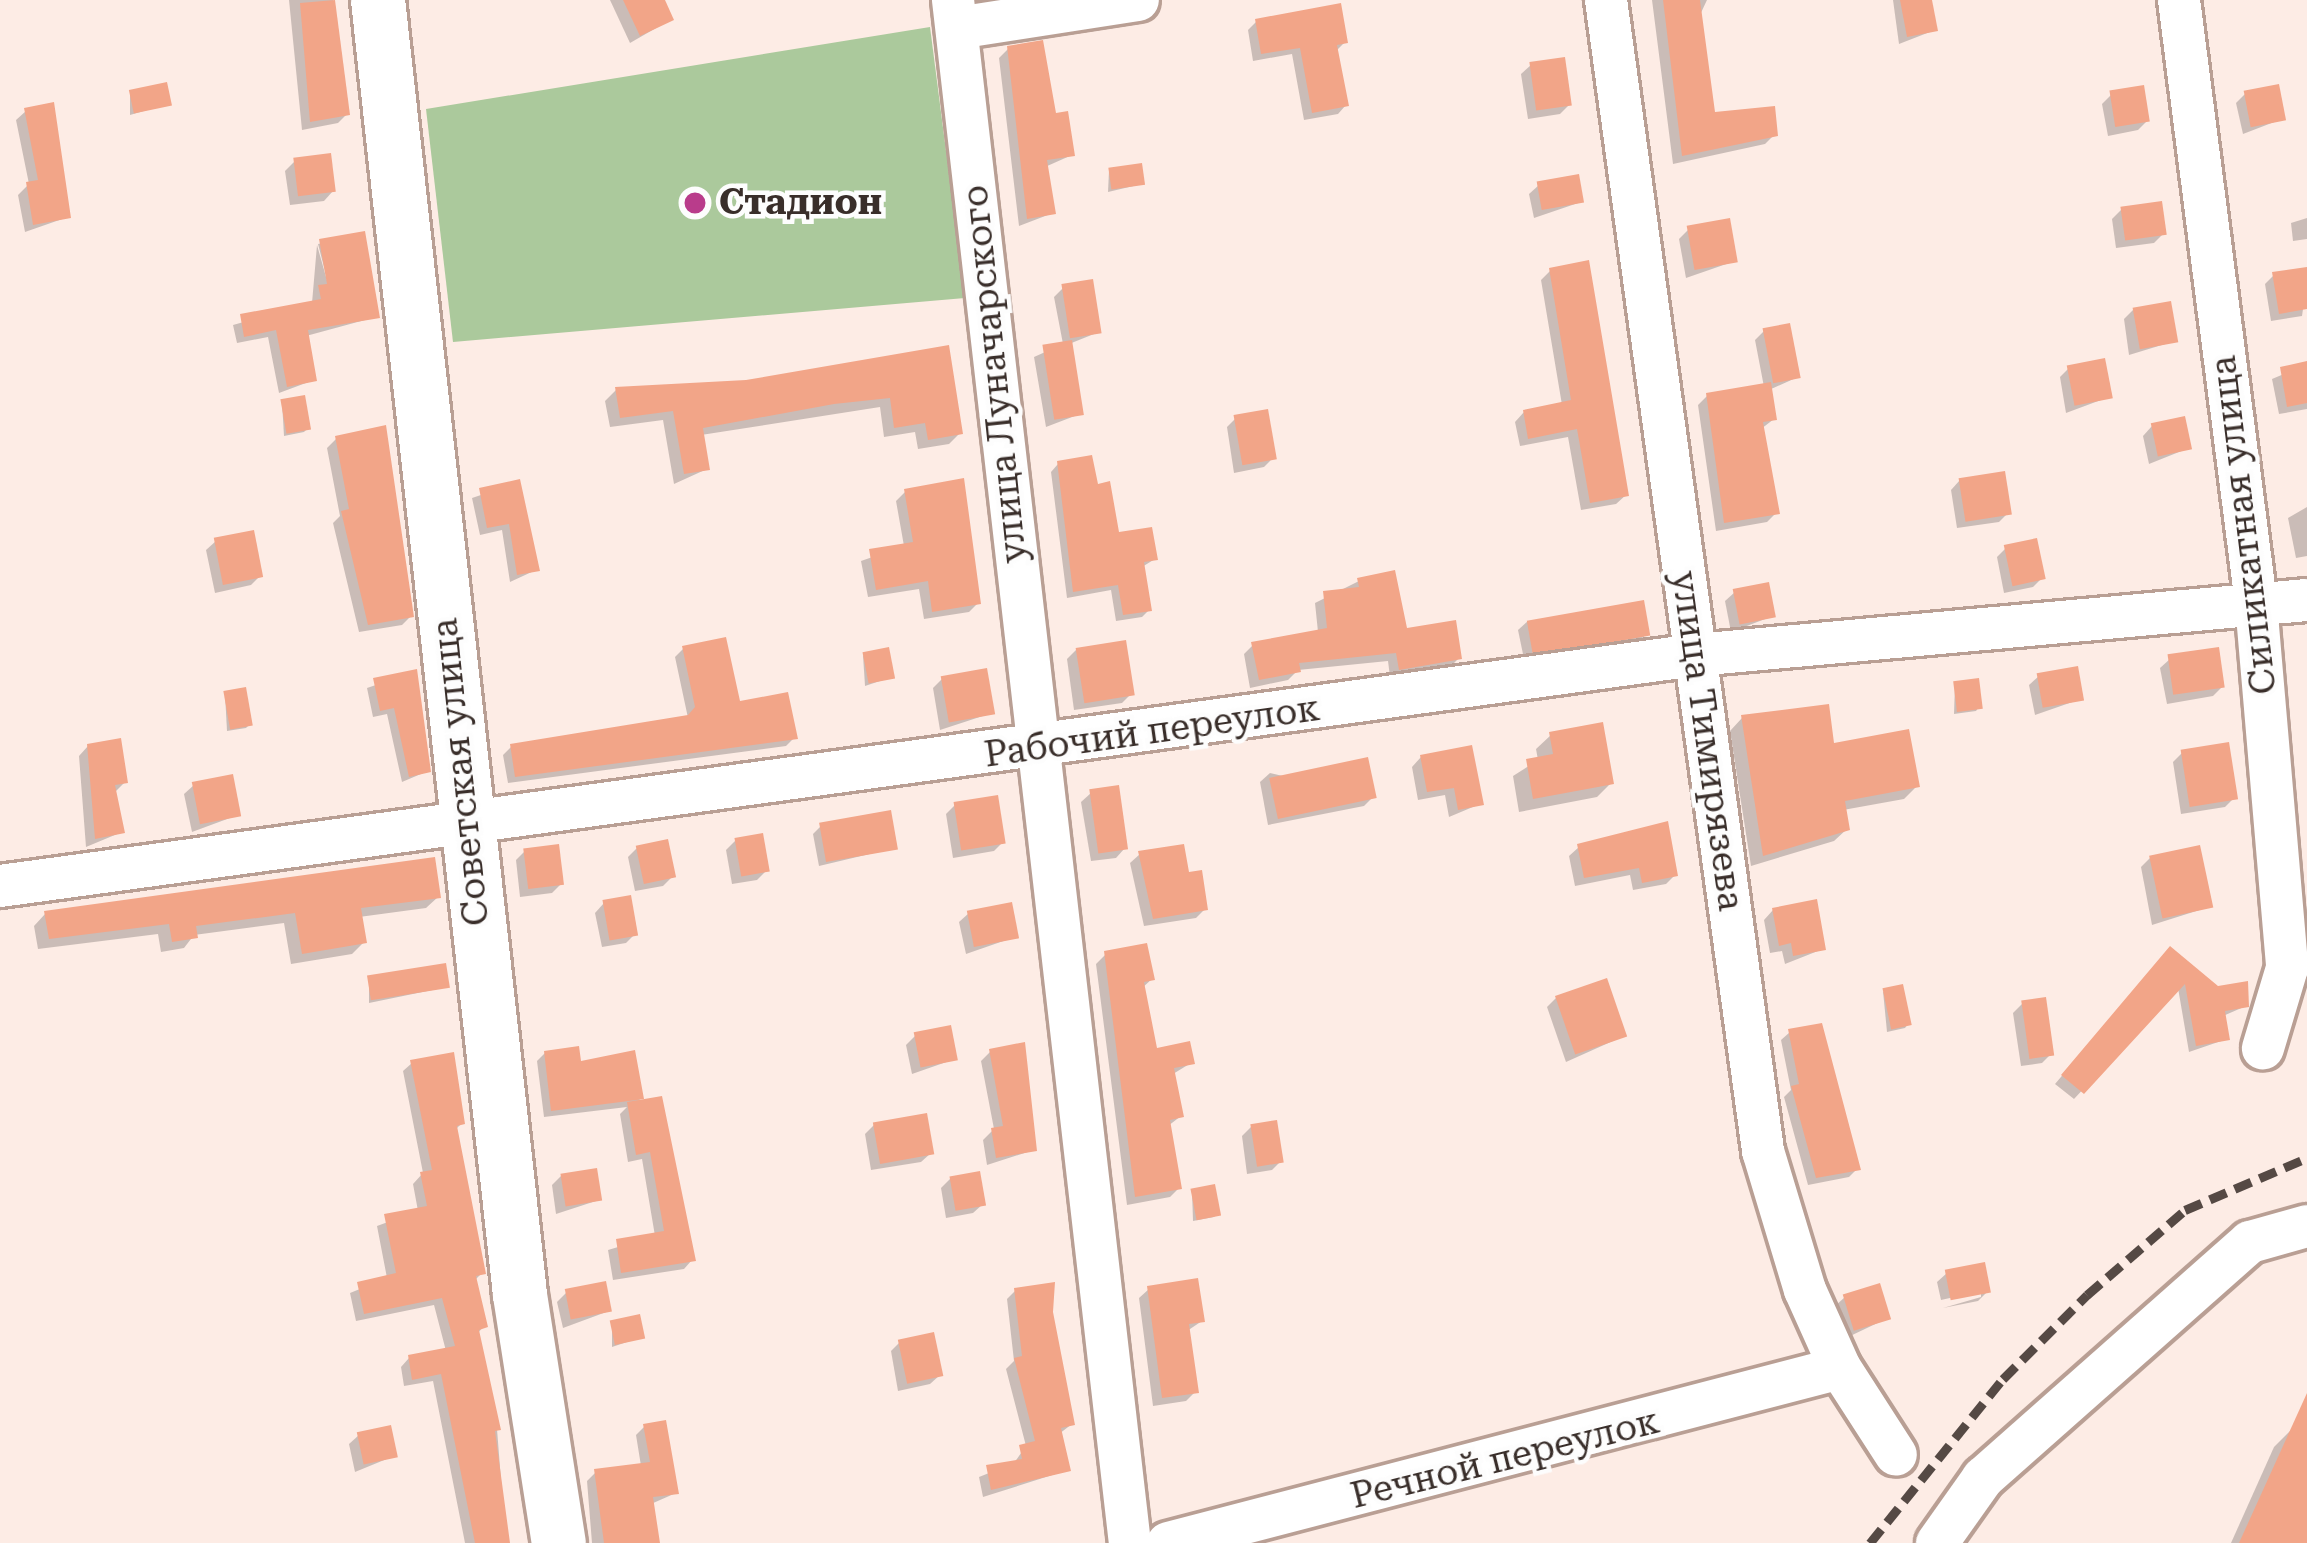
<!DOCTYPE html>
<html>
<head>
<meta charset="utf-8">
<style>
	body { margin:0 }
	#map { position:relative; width:2307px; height:1543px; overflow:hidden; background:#fdece5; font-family:"Roboto Serif",serif }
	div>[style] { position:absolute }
	.green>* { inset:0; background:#abc99c }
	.shadow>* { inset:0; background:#0003 }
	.building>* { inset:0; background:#f2a588; transform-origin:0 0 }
	.roads { filter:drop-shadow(3px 0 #b99f94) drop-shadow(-3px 0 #b99f94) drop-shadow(0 3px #b99f94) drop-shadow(0 -3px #b99f94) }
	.minor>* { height:42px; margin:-21px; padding:0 21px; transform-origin:21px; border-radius:21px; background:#fff }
	.major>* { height:54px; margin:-27px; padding:0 27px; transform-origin:27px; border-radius:27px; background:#fff }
	.rail>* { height:9px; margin-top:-4.5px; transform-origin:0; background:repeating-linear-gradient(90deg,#554944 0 18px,transparent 0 27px) }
	.dots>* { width:33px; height:33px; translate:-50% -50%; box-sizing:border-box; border:6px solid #fdfdfd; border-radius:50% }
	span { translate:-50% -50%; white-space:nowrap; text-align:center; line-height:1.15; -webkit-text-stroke:9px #fdfdfd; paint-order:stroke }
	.poi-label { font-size:36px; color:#392e2a; font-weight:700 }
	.left { translate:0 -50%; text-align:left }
	.street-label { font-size:36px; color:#392e2a }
</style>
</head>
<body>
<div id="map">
	<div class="green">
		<i style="clip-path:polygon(930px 27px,965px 298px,453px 342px,426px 109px)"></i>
	</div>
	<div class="shadow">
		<i style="clip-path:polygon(289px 0,333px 0,347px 114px,338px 123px,302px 130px)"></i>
		<i style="clip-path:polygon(610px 0,661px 0,670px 20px,630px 43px)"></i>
		<i style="clip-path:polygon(1652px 0,1707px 0,1699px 17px,1712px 115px,1775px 134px,1765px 144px,1673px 164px)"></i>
		<i style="clip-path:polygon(1893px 0,1929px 0,1935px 30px,1899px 44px)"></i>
		<i style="clip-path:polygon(1256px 22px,1345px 42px,1336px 51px,1346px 105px,1338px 114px,1304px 120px,1292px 54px,1253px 61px,1248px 30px)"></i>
		<i style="clip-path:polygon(1008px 49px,1072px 155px,1045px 167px,1053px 213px,1019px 226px,999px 58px)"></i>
		<i style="clip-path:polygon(1531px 65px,1569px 105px,1560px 114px,1528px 119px,1521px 74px)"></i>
		<i style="clip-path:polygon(130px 92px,168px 104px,130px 115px)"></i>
		<i style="clip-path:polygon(2246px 93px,2282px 119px,2243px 134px,2236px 103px)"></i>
		<i style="clip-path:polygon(2112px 94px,2147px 121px,2138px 130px,2108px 136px,2102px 104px)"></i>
		<i style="clip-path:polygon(26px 111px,68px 217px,25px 232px,18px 195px,29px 184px,16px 120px)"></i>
		<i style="clip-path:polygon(295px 161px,333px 191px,324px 201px,290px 205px,285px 171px)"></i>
		<i style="clip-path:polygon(1109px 171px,1142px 184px,1108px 192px)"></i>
		<i style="clip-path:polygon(1539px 185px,1581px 202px,1534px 218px,1529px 194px)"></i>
		<i style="clip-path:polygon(2121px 210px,2163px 234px,2154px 243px,2116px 248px,2112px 219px)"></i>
		<i style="clip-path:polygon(2307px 218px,2307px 239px,2293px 241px,2291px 223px)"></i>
		<i style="clip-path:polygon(1688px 230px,1735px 261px,1686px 278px,1679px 239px)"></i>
		<i style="clip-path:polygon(362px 235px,376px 317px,306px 336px,314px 380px,279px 393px,268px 337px,237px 343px,233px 325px,312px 303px,317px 245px,332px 298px,318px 244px)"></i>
		<i style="clip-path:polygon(1550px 271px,1626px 495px,1616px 504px,1581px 510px,1568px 437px,1520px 446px,1515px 422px,1524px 412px,1562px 405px,1541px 280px)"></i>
		<i style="clip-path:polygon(2274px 275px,2307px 282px,2302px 316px,2271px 321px,2265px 284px)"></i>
		<i style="clip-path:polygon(1064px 287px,1099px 332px,1069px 344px,1080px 414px,1046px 427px,1034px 357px,1063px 344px,1054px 297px)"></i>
		<i style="clip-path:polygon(2133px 310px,2175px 341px,2129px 355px,2124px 319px)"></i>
		<i style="clip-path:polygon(1764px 331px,1798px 377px,1769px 390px,1774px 419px,1761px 429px,1776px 513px,1767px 522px,1716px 531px,1698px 405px,1707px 396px,1764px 387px,1755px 340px)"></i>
		<i style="clip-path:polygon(947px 348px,960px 433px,949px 444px,918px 449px,915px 432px,884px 437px,880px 407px,701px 435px,707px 469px,674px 484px,663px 420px,610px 427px,605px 401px,616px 390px,746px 383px)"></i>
		<i style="clip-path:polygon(2307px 364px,2307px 409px,2279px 414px,2272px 379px)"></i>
		<i style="clip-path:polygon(2069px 368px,2109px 397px,2066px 413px,2060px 377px)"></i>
		<i style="clip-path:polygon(282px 402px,308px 428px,304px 432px,284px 436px)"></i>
		<i style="clip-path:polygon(1236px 418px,1273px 458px,1264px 467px,1234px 473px,1227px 427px)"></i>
		<i style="clip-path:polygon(2152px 426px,2189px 448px,2149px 464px,2143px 436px)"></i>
		<i style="clip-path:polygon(336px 439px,411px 616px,402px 625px,359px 632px,333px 523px,340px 516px,327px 448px)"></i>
		<i style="clip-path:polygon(1058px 464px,1095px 487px,1117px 536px,1155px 559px,1142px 567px,1149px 610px,1142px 617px,1116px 621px,1111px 590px,1067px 598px,1051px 472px)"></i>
		<i style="clip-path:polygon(1960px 480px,2008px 513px,1999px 522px,1957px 528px,1951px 490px)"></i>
		<i style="clip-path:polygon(517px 483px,536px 570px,510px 582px,502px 530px,480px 535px,472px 498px)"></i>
		<i style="clip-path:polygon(905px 492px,978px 603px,969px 612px,924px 619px,919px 589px,868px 597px,861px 561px,904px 546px,896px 501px)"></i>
		<i style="clip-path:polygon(2307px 507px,2307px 556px,2296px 558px,2288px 518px)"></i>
		<i style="clip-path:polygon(216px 541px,260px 576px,251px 585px,215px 593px,206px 550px)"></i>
		<i style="clip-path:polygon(2006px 548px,2042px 578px,2033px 587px,2004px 593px,1997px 557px)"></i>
		<i style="clip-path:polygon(1359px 581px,1405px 632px,1459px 658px,1450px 667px,1390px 677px,1388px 661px,1298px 670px,1288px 680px,1250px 688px,1244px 654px,1253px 645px,1318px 632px,1315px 603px)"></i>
		<i style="clip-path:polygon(1735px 592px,1773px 616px,1731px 632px,1725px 601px)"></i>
		<i style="clip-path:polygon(1528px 621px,1646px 634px,1637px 644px,1524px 659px,1518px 630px)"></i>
		<i style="clip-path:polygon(683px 649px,738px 704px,794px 738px,786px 746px,508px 783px,503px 755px,511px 747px,688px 718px,675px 657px)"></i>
		<i style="clip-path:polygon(1076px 650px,1131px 694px,1122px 703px,1074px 710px,1067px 659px)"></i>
		<i style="clip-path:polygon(863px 655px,892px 677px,865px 686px)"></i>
		<i style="clip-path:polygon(2170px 659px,2222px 687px,2213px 696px,2167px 704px,2160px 668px)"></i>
		<i style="clip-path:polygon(414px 672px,428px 771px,402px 782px,387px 714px,373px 717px,367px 688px)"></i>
		<i style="clip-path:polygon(2039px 676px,2081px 699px,2035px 715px,2029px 685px)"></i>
		<i style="clip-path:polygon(942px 679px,992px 713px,940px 730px,933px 688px)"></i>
		<i style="clip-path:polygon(1955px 684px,1979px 707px,1976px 711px,1954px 714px)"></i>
		<i style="clip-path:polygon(225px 694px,250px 724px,246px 728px,227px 731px)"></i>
		<i style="clip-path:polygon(1742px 718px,1832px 746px,1917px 786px,1904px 799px,1843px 810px,1847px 829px,1834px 841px,1751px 866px,1730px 731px)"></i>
		<i style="clip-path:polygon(1551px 735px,1611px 783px,1597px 797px,1519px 812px,1513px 776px,1538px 760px,1536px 749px)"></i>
		<i style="clip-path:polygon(88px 746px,125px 782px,114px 793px,122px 832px,86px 847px,79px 756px)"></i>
		<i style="clip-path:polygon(2182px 753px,2234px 798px,2225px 807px,2181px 814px,2173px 762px)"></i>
		<i style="clip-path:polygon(1421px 757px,1480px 804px,1449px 817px,1445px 795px,1418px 800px,1412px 767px)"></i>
		<i style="clip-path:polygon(1270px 773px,1373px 797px,1364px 806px,1268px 825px,1260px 782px)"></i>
		<i style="clip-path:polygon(194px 785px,238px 815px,192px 832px,184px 794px)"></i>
		<i style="clip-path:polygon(1091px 793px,1125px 848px,1116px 858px,1091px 861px,1081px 802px)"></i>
		<i style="clip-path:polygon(955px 805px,1003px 842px,994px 851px,953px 858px,946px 814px)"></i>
		<i style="clip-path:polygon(1665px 824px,1675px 875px,1666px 884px,1633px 890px,1630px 875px,1575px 886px,1569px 856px,1579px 847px)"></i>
		<i style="clip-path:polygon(821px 826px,895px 848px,819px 866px,813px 834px)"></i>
		<i style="clip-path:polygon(735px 841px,767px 870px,757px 880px,732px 884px,726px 850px)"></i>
		<i style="clip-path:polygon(637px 848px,673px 876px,663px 886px,635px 891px,628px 857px)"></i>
		<i style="clip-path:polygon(525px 851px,561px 884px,552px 893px,520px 897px,516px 860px)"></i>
		<i style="clip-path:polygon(1140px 854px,1186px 875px,1205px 909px,1196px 918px,1144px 926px,1130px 863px)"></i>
		<i style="clip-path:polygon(2150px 858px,2209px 907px,2152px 925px,2141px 867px)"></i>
		<i style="clip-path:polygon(438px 897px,426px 908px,359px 917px,364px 942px,352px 954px,291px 964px,284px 923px,194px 935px,184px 948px,161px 952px,158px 934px,38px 949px,34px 926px,45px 914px)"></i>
		<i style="clip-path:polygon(604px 903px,635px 934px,626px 943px,602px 947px,595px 913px)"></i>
		<i style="clip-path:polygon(1773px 910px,1823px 949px,1785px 964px,1782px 951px,1770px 953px,1764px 920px)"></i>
		<i style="clip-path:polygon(969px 913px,1015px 937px,966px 954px,959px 922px)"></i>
		<i style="clip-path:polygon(1106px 954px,1152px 979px,1142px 988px,1154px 1051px,1191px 1063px,1173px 1074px,1181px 1116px,1168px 1126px,1179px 1188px,1170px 1197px,1127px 1205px,1096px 964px)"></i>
		<i style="clip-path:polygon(2163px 957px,2246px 1006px,2223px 1016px,2227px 1039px,2189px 1052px,2178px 988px,2074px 1099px,2055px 1084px)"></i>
		<i style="clip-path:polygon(369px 979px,447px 987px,369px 1003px)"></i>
		<i style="clip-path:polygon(1883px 991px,1908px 1024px,1905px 1028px,1887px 1032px)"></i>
		<i style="clip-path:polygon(1556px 998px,1624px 1036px,1566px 1062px,1547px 1007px)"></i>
		<i style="clip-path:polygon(2022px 1004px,2051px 1054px,2042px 1063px,2021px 1066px,2013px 1013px)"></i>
		<i style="clip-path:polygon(1790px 1032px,1857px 1169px,1849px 1177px,1808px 1185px,1784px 1097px,1791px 1090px,1781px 1040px)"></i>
		<i style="clip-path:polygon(916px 1035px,955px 1059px,912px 1074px,906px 1045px)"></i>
		<i style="clip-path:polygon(990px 1052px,1034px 1150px,987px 1165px,983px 1140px,994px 1129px,981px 1061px)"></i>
		<i style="clip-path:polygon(545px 1053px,641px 1098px,635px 1104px,692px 1260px,684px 1269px,613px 1280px,608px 1250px,655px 1236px,642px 1159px,628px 1162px,620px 1114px,627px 1107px,544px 1117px,537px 1061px)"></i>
		<i style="clip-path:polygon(412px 1063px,462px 1123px,455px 1130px,482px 1273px,474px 1281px,484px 1326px,477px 1334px,497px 1429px,506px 1543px,465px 1543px,433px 1381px,404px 1386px,401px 1367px,409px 1358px,446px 1351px,434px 1305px,356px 1321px,350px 1293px,387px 1278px,377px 1226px,418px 1211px,413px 1184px,423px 1173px,403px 1071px)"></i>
		<i style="clip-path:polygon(874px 1125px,931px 1153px,921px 1162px,871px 1170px,865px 1134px)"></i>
		<i style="clip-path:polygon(1251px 1127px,1281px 1161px,1272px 1170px,1247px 1174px,1242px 1136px)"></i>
		<i style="clip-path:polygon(561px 1176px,599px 1200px,556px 1214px,552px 1185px)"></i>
		<i style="clip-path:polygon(950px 1179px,983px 1204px,973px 1213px,946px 1218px,941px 1188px)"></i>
		<i style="clip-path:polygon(1192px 1191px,1217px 1214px,1214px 1217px,1193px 1221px)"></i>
		<i style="clip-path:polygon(1947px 1273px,1988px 1291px,1978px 1301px,1943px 1308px,1981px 1297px,1981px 1291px,1941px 1300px,1937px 1282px)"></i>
		<i style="clip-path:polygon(1149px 1289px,1202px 1321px,1187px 1331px,1196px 1391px,1186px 1401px,1153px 1406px,1139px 1298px)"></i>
		<i style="clip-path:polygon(1015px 1291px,1050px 1313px,1072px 1424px,1059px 1434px,1068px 1470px,983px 1497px,979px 1477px,1014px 1463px,1026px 1446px,1006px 1369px,1014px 1361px,1007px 1299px)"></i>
		<i style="clip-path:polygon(566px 1293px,609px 1311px,563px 1328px,557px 1302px)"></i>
		<i style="clip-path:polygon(1845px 1297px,1888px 1318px,1846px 1338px,1835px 1306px)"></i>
		<i style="clip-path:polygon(612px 1323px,642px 1337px,612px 1347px)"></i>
		<i style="clip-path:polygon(900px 1342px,940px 1375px,930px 1384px,898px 1391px,891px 1351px)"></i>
		<i style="clip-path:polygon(644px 1427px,676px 1493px,651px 1504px,657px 1543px,592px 1543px,587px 1481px,596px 1472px,641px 1466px,636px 1435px)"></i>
		<i style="clip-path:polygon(2294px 1427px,2307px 1434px,2307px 1543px,2231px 1543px,2274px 1447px)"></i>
		<i style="clip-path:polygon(359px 1435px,394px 1456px,355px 1472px,349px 1444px)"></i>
	</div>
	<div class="building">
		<i style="clip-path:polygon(335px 0,350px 115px,310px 122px,300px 3px)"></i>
		<i style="clip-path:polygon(623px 0,665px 0,674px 20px,640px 36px)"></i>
		<i style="clip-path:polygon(1663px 0,1700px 0,1715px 112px,1775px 106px,1778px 136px,1682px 156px)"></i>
		<i style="clip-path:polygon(1900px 0,1932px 0,1938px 31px,1907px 37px)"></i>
		<i style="clip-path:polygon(1341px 3px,1348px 43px,1337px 45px,1349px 106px,1312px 113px,1300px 48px,1261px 54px,1255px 19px)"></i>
		<i style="clip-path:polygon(1043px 40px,1056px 113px,1068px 111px,1075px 156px,1047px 160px,1056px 214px,1027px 219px,1007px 46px)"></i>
		<i style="left:1565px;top:57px;width:49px;height:36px;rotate:82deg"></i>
		<i style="left:167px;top:82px;width:24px;height:39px;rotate:78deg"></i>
		<i style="left:2279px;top:84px;width:37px;height:36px;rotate:79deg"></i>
		<i style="left:2144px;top:85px;width:37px;height:35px;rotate:81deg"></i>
		<i style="clip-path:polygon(54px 102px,71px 218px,33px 225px,26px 182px,38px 180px,24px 108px)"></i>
		<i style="left:331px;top:153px;width:39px;height:38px;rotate:83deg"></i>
		<i style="left:1142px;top:163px;width:22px;height:34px;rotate:82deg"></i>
		<i style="left:1579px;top:174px;width:29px;height:43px;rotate:80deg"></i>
		<i style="left:2162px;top:201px;width:34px;height:42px;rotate:82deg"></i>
		<i style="left:1730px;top:218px;width:45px;height:44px;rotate:80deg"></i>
		<i style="clip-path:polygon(365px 231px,380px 318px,308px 330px,317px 381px,287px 387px,276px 330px,244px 337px,240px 314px,321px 299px,318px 285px,327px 284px,319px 239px)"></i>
		<i style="clip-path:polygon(1589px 260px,1629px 496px,1590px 503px,1577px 429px,1528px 439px,1523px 410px,1571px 400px,1549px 268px)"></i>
		<i style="clip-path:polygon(2307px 267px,2307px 309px,2279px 314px,2272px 272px)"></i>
		<i style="left:1093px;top:279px;width:55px;height:32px;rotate:81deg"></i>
		<i style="left:2171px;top:301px;width:42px;height:39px;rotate:80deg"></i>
		<i style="left:1790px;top:323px;width:56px;height:28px;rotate:79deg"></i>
		<i style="left:1072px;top:340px;width:76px;height:30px;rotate:81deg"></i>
		<i style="clip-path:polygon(949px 345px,963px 434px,928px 440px,925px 423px,894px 428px,890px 398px,834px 404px,703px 428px,710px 470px,684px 474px,673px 411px,620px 418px,615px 387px,746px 380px)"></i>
		<i style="left:2105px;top:358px;width:41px;height:39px;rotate:79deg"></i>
		<i style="clip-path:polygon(2307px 361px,2307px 403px,2287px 407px,2280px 367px)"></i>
		<i style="clip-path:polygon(1771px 382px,1777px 420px,1763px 422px,1780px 514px,1724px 523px,1706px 393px)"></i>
		<i style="left:305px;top:395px;width:35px;height:25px;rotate:80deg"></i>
		<i style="left:1268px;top:409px;width:51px;height:35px;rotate:80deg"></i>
		<i style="left:2185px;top:416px;width:34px;height:35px;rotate:78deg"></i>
		<i style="clip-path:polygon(386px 425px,414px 617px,368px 625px,341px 511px,349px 509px,335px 436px)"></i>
		<i style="clip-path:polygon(1092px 455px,1098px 484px,1110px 481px,1119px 532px,1152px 527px,1158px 560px,1144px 562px,1152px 611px,1123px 615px,1118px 585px,1073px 592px,1057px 461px)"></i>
		<i style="left:2005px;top:471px;width:44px;height:47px;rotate:81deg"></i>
		<i style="clip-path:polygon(964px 478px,981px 604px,932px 612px,928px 581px,876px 590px,869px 549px,913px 542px,904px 489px)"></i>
		<i style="clip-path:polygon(520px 479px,540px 571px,517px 575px,509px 524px,487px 528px,479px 488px)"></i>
		<i style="left:254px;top:530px;width:48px;height:41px;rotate:79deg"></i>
		<i style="left:2037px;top:538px;width:42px;height:34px;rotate:78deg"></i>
		<i style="clip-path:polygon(1395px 570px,1407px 628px,1456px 620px,1462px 659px,1399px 670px,1396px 653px,1299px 663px,1301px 672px,1259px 680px,1251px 642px,1327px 628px,1323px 591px,1359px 587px,1357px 578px)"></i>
		<i style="left:1769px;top:582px;width:36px;height:37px;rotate:79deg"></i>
		<i style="left:1644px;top:600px;width:36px;height:119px;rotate:80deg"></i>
		<i style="clip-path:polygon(726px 637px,740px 701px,788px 692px,798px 739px,515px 777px,510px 744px,688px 715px,695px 707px,682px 646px)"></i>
		<i style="left:1126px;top:640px;width:56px;height:51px;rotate:81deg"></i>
		<i style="left:889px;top:647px;width:32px;height:27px;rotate:79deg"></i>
		<i style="left:2219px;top:647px;width:41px;height:52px;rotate:82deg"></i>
		<i style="left:2078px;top:666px;width:35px;height:42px;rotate:80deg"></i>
		<i style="left:987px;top:668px;width:47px;height:47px;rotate:80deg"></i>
		<i style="clip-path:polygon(417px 669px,431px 772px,409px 777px,394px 708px,380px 711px,373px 678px)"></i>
		<i style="left:1979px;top:678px;width:31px;height:26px;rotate:83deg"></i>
		<i style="left:246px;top:687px;width:39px;height:23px;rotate:80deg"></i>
		<i style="clip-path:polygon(1829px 704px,1834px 743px,1909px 729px,1920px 787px,1845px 801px,1850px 830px,1763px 856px,1741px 715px)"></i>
		<i style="clip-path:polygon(1603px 722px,1614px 784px,1533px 799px,1526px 759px,1553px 754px,1549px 732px)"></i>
		<i style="clip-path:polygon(121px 738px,128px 783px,115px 785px,125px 833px,95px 839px,87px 744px)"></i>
		<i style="left:2229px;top:742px;width:58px;height:49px;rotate:81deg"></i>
		<i style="clip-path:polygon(1472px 745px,1484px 805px,1458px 810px,1454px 788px,1427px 792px,1420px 755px)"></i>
		<i style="left:1368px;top:757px;width:42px;height:101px;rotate:78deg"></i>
		<i style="left:233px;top:774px;width:43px;height:42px;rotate:79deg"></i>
		<i style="left:1119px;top:785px;width:65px;height:30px;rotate:82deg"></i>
		<i style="left:998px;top:795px;width:49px;height:45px;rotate:81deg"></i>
		<i style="left:891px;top:810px;width:40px;height:73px;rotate:80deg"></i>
		<i style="clip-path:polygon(1668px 821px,1678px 876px,1642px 883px,1639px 868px,1584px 878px,1577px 844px)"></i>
		<i style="left:763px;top:833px;width:39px;height:29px;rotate:80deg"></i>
		<i style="left:668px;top:839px;width:39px;height:33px;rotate:78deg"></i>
		<i style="left:559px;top:844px;width:41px;height:36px;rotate:83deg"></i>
		<i style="clip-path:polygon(1184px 844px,1189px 872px,1202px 870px,1208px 910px,1153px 919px,1138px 851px)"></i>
		<i style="left:2200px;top:845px;width:64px;height:52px;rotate:78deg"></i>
		<i style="clip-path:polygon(435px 857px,441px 898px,361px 908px,367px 943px,302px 954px,295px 913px,196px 926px,198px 938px,172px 942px,169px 924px,49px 939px,44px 911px)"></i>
		<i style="left:631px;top:895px;width:41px;height:29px;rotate:80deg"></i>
		<i style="clip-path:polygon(1817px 899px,1826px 950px,1793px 956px,1791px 943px,1779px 946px,1772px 908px)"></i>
		<i style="left:1012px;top:902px;width:37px;height:46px;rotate:79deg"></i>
		<i style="clip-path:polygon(1147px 943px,1155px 980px,1144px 982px,1157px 1048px,1190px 1041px,1195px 1064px,1174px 1068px,1184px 1117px,1170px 1120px,1182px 1189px,1135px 1197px,1104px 951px)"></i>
		<i style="clip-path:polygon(2170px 946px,2218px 986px,2248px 981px,2249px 1007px,2225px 1011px,2230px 1040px,2196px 1046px,2185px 984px,2084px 1094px,2061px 1075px)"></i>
		<i style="left:446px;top:963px;width:25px;height:80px;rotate:81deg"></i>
		<i style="left:1607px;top:978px;width:62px;height:55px;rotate:71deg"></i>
		<i style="left:1903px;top:984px;width:42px;height:21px;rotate:78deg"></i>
		<i style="left:2046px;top:997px;width:59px;height:25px;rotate:82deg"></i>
		<i style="clip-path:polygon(1822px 1023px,1861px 1170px,1816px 1178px,1791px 1086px,1799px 1084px,1788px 1029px)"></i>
		<i style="left:951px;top:1025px;width:36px;height:38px;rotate:79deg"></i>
		<i style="clip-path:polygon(1025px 1042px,1037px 1151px,996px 1158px,991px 1128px,1003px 1126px,989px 1049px)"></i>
		<i style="clip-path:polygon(579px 1046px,581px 1061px,635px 1050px,644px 1099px,551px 1111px,544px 1051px)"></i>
		<i style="clip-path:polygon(454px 1052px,465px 1124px,457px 1126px,486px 1274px,476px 1276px,488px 1327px,479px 1330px,501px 1430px,495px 1431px,510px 1543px,475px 1543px,441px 1374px,412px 1380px,408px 1355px,455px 1346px,442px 1298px,364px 1314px,357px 1282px,396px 1273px,384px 1214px,427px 1206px,420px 1172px,432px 1170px,410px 1060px)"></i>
		<i style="clip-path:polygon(662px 1096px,696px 1261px,621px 1273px,616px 1239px,664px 1231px,650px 1152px,636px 1155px,627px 1102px)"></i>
		<i style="left:927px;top:1113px;width:42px;height:55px;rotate:80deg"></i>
		<i style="left:1277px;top:1120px;width:43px;height:27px;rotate:81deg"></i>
		<i style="left:597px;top:1168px;width:33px;height:37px;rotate:81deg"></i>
		<i style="left:980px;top:1171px;width:35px;height:31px;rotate:80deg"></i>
		<i style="left:1215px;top:1184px;width:32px;height:25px;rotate:79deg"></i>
		<i style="left:1985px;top:1262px;width:31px;height:41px;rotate:79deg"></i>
		<i style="clip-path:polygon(1198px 1278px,1205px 1322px,1189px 1324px,1199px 1393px,1162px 1398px,1147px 1286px)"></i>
		<i style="left:606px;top:1281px;width:31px;height:42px;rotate:79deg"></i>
		<i style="clip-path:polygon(1055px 1282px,1053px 1312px,1075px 1425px,1061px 1428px,1071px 1471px,991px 1490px,986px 1465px,1022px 1459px,1019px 1445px,1035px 1441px,1014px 1358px,1022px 1356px,1014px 1288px)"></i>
		<i style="left:1880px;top:1283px;width:38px;height:39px;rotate:73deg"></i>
		<i style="left:640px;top:1314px;width:25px;height:31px;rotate:78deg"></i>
		<i style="left:934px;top:1332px;width:45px;height:37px;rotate:78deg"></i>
		<i style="clip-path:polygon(2307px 1393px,2307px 1543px,2239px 1543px)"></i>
		<i style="clip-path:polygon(666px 1420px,679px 1494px,653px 1497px,660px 1543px,604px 1543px,594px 1469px,650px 1462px,643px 1424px)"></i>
		<i style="left:391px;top:1425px;width:33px;height:35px;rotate:78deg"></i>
	</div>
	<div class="roads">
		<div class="minor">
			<i style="left:953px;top:0;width:1553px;rotate:83.46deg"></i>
			<i style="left:1606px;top:0;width:1162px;rotate:82.23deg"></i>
			<i style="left:1763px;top:1151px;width:145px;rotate:73.2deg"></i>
			<i style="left:1805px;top:1290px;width:85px;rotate:65.8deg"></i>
			<i style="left:1840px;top:1368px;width:103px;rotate:57.2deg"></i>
			<i style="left:2179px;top:0;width:608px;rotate:82.72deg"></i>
			<i style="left:2256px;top:603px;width:366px;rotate:85.1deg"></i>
			<i style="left:2287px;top:968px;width:84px;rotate:106.7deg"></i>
			<i style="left:957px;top:28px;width:183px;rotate:-8.8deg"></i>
			<i style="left:0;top:886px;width:1711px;rotate:-7.76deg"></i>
			<i style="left:1695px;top:655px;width:614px;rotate:-5.14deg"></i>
			<i style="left:1168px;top:1543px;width:694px;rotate:-14.6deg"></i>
			<i style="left:1937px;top:1543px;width:80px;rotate:-54.7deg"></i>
			<i style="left:1983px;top:1478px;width:356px;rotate:-41.5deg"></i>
			<i style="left:2250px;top:1242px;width:59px;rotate:-15.7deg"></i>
		</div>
		<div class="major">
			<i style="left:378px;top:0;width:1303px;rotate:83.74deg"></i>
			<i style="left:520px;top:1295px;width:251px;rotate:81.1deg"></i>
		</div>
	</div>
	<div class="rail">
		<i style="left:1870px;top:1543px;width:211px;rotate:-51deg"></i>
		<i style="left:2003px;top:1379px;width:119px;rotate:-45deg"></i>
		<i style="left:2087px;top:1295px;width:130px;rotate:-40.9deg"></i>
		<i style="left:2185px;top:1210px;width:133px;rotate:-23.1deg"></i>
	</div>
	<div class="dots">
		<i style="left:695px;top:203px;background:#b93c8b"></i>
	</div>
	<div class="poi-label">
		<span class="left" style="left:719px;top:203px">Стадион</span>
	</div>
	<div class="street-label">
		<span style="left:995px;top:374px;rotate:-96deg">улица Луначарского</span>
		<span style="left:2244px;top:525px;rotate:-97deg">Силикатная улица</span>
		<span style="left:1152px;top:732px;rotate:-8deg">Рабочий переулок</span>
		<span style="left:1707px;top:741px;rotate:82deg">улица Тимирязева</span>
		<span style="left:461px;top:772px;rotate:-96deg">Советская улица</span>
		<span style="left:1505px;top:1459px;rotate:-14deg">Речной переулок</span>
	</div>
</div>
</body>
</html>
